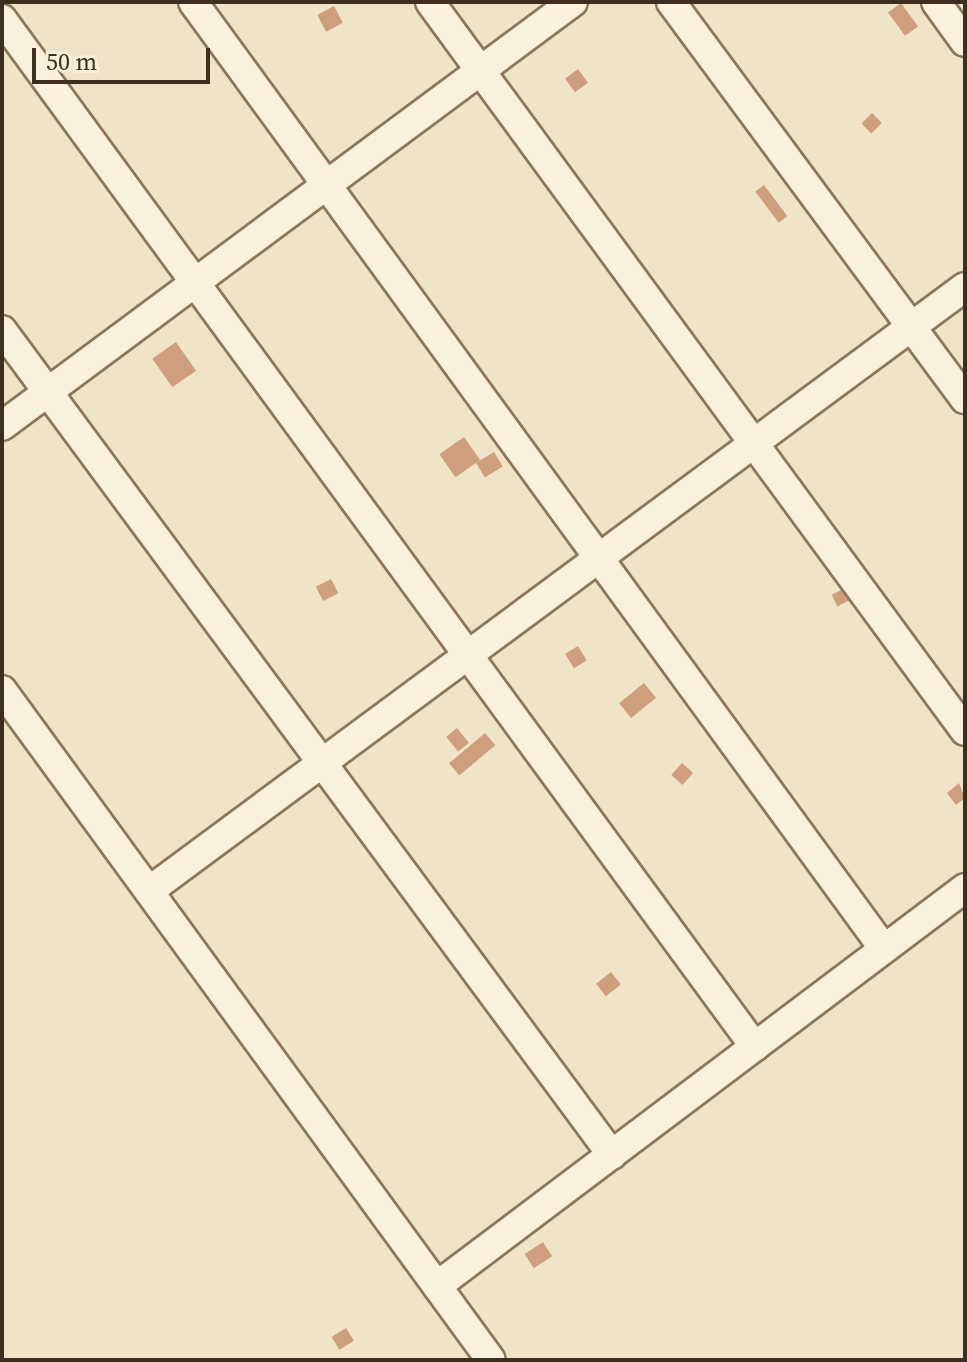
<!DOCTYPE html>
<html>
<head>
<meta charset="utf-8">
<style>
	body { margin:0 }
	#map { position:relative; width:967px; height:1362px; overflow:hidden; background:#f0e4c8; font-family:"Source Serif 4",serif }
	div>[style] { position:absolute }
	.building>* { inset:0; background:#cf9f7d; transform-origin:0 0 }
	.roads { filter:drop-shadow(2px 0 #8d765c) drop-shadow(-2px 0 #8d765c) drop-shadow(0 2px #8d765c) drop-shadow(0 -2px #8d765c) }
	.minor>* { height:28px; margin:-14px; padding:0 14px; transform-origin:14px; border-radius:14px; background:#faf1dc }
	span { translate:-50% -50%; white-space:nowrap; text-align:center; line-height:1.15; -webkit-text-stroke:6px #f7eed8; paint-order:stroke }
	.frame { position:absolute; inset:0; border:4px solid #3d2e20; pointer-events:none }
	.scale { position:absolute; left:32px; top:48px; width:178px; height:36px; box-sizing:border-box; border:4px solid #3d2e20; border-top:0; padding-left:10px; font-size:24px; line-height:28px; white-space:nowrap; color:#3d2e20; -webkit-text-stroke:6px #f7eed8; paint-order:stroke }
</style>
</head>
<body>
<div id="map">
	<div class="building">
		<i style="left:901px;top:3px;width:29px;height:16px;rotate:54deg"></i>
		<i style="left:334px;top:6px;width:19px;height:19px;rotate:62deg"></i>
		<i style="left:578px;top:69px;width:17px;height:16px;rotate:54deg"></i>
		<i style="left:872px;top:113px;width:14px;height:15px;rotate:45deg"></i>
		<i style="left:764px;top:185px;width:39px;height:11px;rotate:53deg"></i>
		<i style="left:176px;top:342px;width:35px;height:29px;rotate:55deg"></i>
		<i style="left:464px;top:437px;width:28px;height:30px;rotate:55deg"></i>
		<i style="left:494px;top:452px;width:17px;height:21px;rotate:59deg"></i>
		<i style="left:331px;top:579px;width:16px;height:17px;rotate:63deg"></i>
		<i style="left:845px;top:588px;width:13px;height:15px;rotate:63deg"></i>
		<i style="left:578px;top:646px;width:17px;height:15px;rotate:59deg"></i>
		<i style="left:644px;top:683px;width:19px;height:32px;rotate:51deg"></i>
		<i style="left:457px;top:728px;width:19px;height:14px;rotate:51deg"></i>
		<i style="left:485px;top:733px;width:16px;height:47px;rotate:50deg"></i>
		<i style="left:682px;top:763px;width:15px;height:16px;rotate:42deg"></i>
		<i style="clip-path:polygon(959px 783px,965px 798px,956px 805px,947px 793px)"></i>
		<i style="left:611px;top:972px;width:16px;height:19px;rotate:52deg"></i>
		<i style="left:543px;top:1242px;width:17px;height:22px;rotate:57deg"></i>
		<i style="left:346px;top:1328px;width:15px;height:17px;rotate:58deg"></i>
	</div>
	<div class="roads">
		<div class="minor">
			<i style="left:193px;top:2px;width:1172px;rotate:53.88deg"></i>
			<i style="left:430px;top:2px;width:904px;rotate:53.73deg"></i>
			<i style="left:671px;top:2px;width:494px;rotate:53.5deg"></i>
			<i style="left:936px;top:2px;width:49px;rotate:54.1deg"></i>
			<i style="left:2px;top:19px;width:1274px;rotate:53.78deg"></i>
			<i style="left:2px;top:330px;width:1026px;rotate:53.52deg"></i>
			<i style="left:2px;top:426px;width:711px;rotate:-36.6deg"></i>
			<i style="left:2px;top:690px;width:829px;rotate:53.88deg"></i>
			<i style="left:149px;top:891px;width:1015px;rotate:-36.51deg"></i>
			<i style="left:437px;top:1286px;width:661px;rotate:-37.01deg"></i>
		</div>
	</div>
	<div class="frame"></div>
	<div class="scale">50 m</div>
</div>
</body>
</html>
